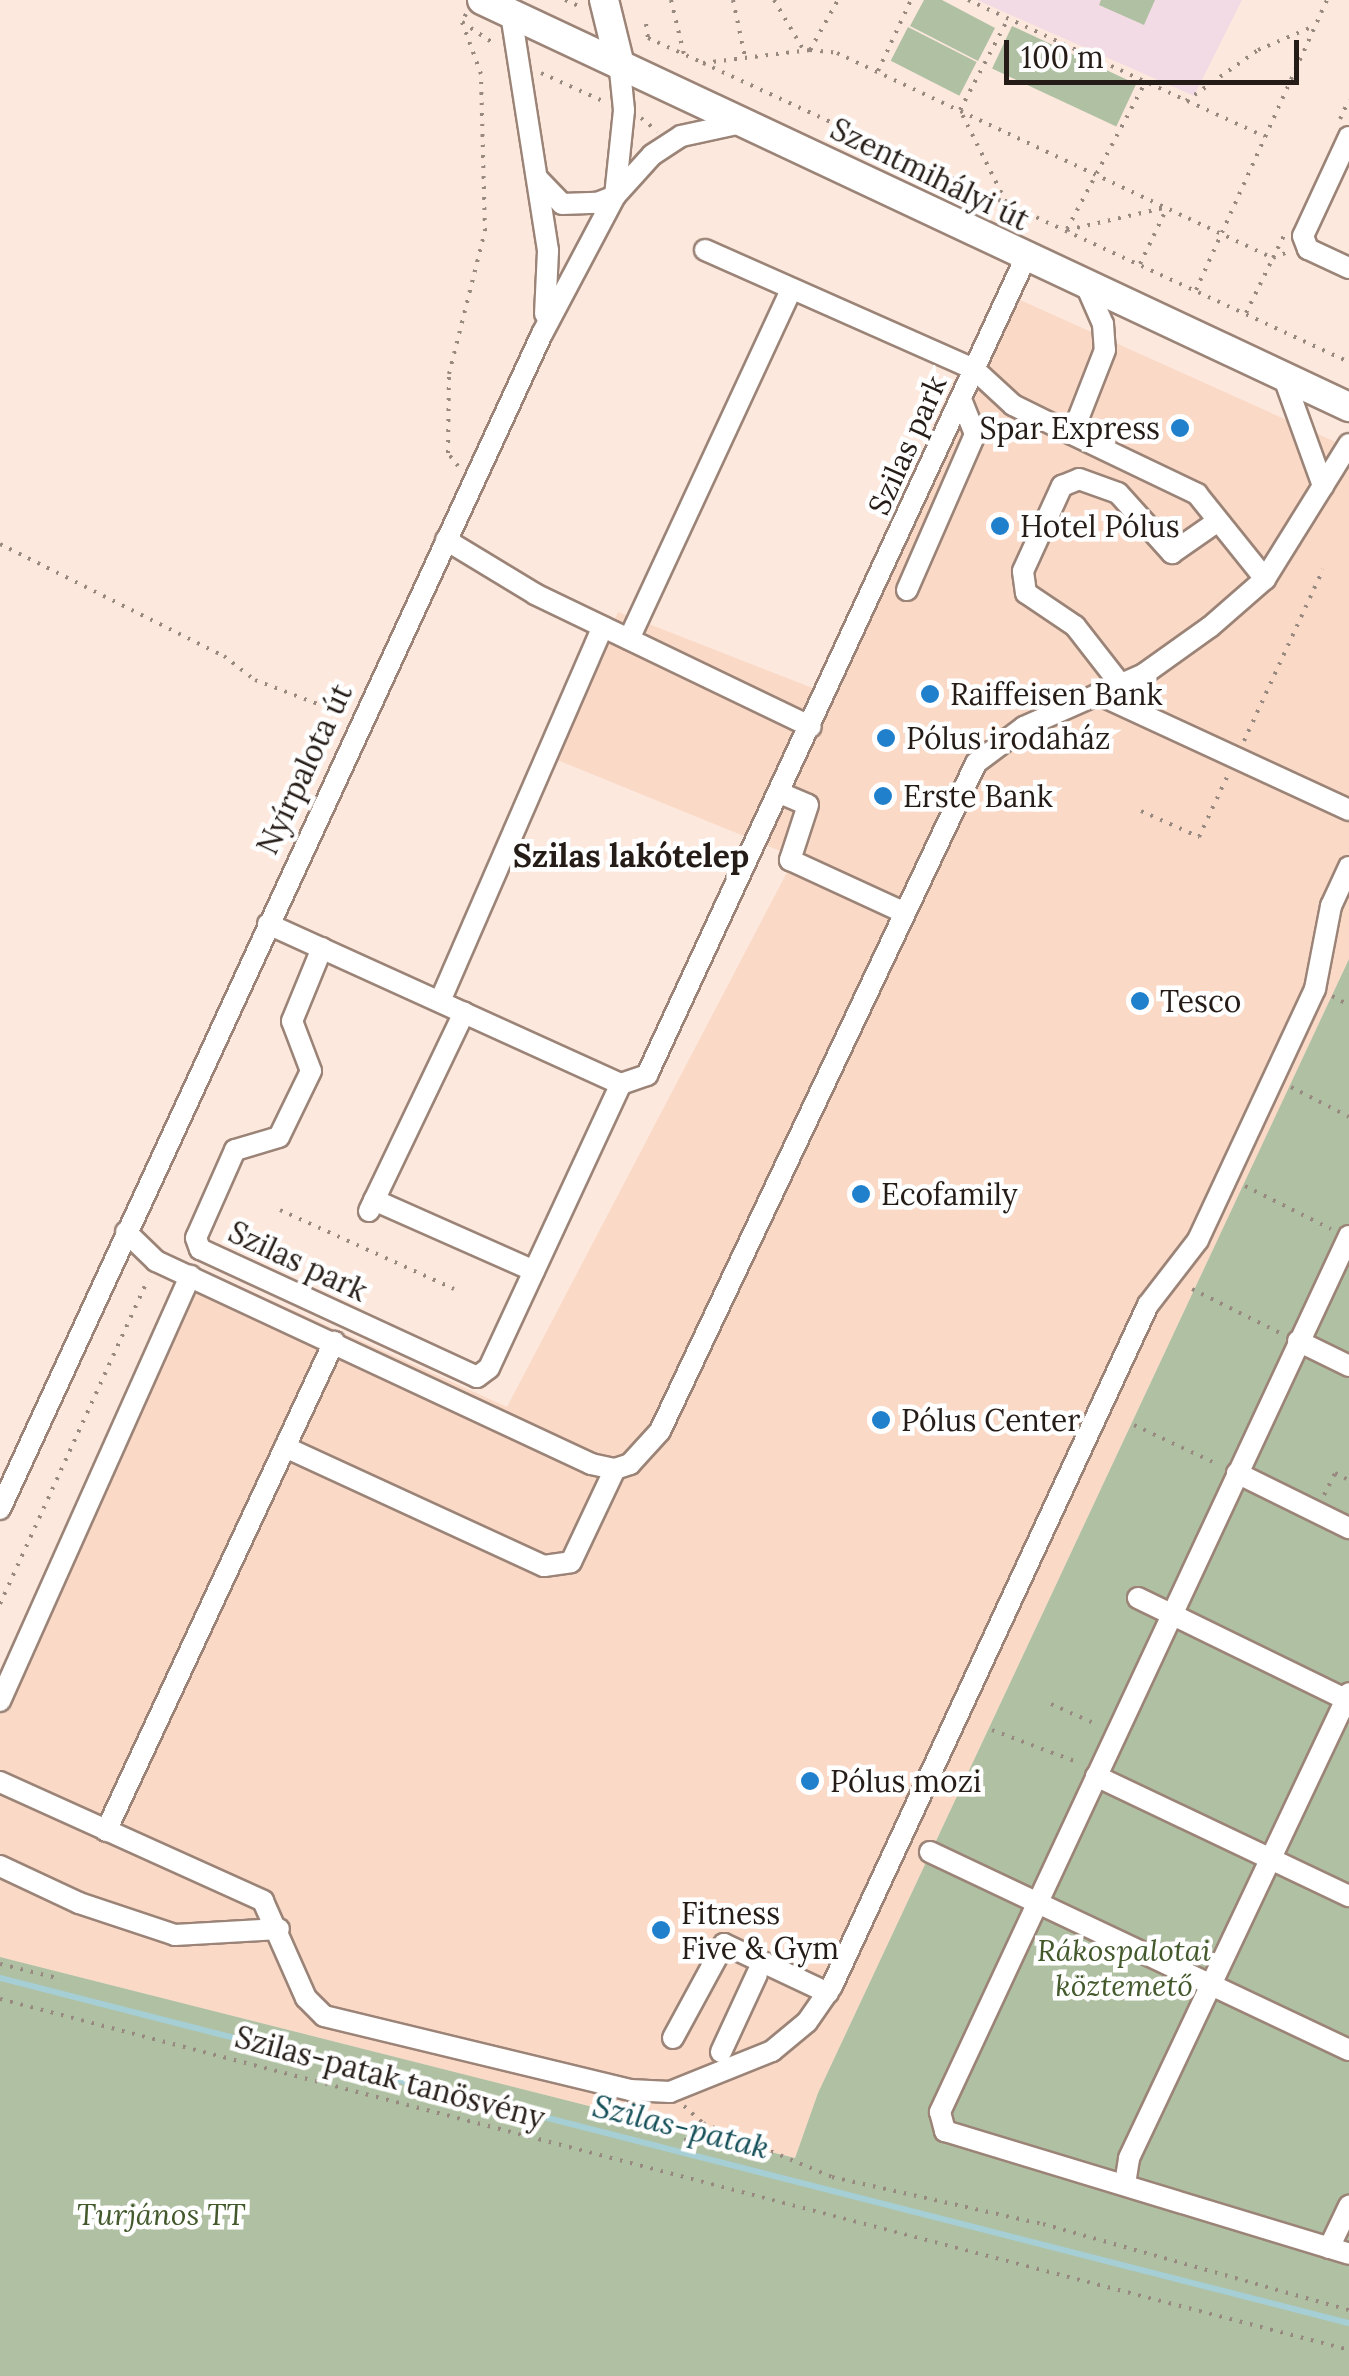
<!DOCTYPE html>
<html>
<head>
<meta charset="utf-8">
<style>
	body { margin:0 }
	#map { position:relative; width:1349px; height:2376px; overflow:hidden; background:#fde8dd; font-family:Lora,serif }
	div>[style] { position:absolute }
	.built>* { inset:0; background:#fad9c7 }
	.education>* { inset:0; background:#f3dbe5 }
	.green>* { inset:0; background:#b0c0a3; transform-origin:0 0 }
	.stream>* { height:6px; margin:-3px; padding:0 3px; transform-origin:3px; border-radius:3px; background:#a5ced5 }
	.path>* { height:4px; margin-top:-2px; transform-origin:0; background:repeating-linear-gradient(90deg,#988980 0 2.5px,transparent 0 10.5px) }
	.roads { filter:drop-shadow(2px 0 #9b8477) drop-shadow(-2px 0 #9b8477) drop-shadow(0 2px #9b8477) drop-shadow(0 -2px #9b8477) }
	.minor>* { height:20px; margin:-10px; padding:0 10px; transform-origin:10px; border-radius:10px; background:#fff }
	.major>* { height:28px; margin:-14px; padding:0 14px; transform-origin:14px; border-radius:14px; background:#fff }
	.dots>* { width:28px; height:28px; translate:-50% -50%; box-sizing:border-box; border:5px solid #fff; border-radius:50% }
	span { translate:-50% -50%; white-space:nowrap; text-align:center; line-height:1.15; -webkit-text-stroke:9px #fff; paint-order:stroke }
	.street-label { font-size:30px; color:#251c17 }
	.poi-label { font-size:30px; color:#251c17 }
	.right { translate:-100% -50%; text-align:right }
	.left { translate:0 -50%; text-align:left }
	.park-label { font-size:30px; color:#43592c; font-style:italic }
	.neighbourhood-label { font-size:32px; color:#251c17; font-weight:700 }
	.water-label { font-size:32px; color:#165059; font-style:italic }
	.scale { position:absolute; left:1004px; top:40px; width:295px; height:45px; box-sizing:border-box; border:5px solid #251c17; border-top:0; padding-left:12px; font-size:30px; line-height:35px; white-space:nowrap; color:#251c17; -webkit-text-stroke:8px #fff; paint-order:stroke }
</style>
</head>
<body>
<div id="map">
	<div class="built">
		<i style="clip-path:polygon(1018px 299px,1349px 448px,1349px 959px,818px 2093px,795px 2158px,0 1957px,0 1686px,189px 1263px,507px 1407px,795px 857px,550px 757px,618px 612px,815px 689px)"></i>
	</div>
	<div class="education">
		<i style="clip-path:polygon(977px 0,1242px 0,1194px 96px)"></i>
	</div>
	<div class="green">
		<i style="clip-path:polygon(924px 0,942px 0,995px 28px,978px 61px,910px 26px)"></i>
		<i style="clip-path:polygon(1101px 0,1155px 0,1144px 25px,1099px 5px)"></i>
		<i style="left:1012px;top:26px;width:137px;height:47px;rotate:25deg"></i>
		<i style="left:908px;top:27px;width:77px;height:38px;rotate:27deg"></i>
		<i style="clip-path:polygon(1349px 959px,1349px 2376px,0 2376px,0 1957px,795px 2158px,818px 2093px)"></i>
	</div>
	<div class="stream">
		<i style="left:0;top:1978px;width:1392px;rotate:14.35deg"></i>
	</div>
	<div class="path">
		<i style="left:565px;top:0;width:17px;rotate:24deg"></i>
		<i style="left:671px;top:0;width:56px;rotate:76.5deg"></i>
		<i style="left:733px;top:0;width:58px;rotate:78.1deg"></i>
		<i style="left:774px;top:0;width:59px;rotate:59.5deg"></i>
		<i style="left:968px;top:0;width:326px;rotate:24.7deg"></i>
		<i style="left:466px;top:14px;width:9px;rotate:117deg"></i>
		<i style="left:462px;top:22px;width:41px;rotate:34.1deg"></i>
		<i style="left:646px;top:24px;width:14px;rotate:82deg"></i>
		<i style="left:648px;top:38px;width:60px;rotate:24.4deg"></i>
		<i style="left:703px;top:63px;width:108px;rotate:-6.9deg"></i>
		<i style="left:810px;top:50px;width:27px;rotate:6deg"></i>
		<i style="left:837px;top:53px;width:482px;rotate:25.2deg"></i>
		<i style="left:1273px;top:258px;width:25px;rotate:-64deg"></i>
		<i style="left:810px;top:50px;width:57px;rotate:-60.8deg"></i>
		<i style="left:703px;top:63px;width:712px;rotate:24.84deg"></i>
		<i style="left:878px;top:71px;width:78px;rotate:-65.1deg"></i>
		<i style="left:541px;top:73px;width:70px;rotate:24.4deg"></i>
		<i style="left:1186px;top:101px;width:88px;rotate:-35.3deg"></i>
		<i style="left:1258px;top:50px;width:61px;rotate:-23.2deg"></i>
		<i style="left:641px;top:118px;width:21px;rotate:39deg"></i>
		<i style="left:1340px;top:119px;width:21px;rotate:-65deg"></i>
		<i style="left:1006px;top:202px;width:103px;rotate:-116.6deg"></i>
		<i style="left:960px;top:110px;width:103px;rotate:-62.2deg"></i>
		<i style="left:1067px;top:229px;width:166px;rotate:-61.9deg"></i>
		<i style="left:1067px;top:230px;width:99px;rotate:-12.8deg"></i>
		<i style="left:1140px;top:264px;width:60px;rotate:-64.3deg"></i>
		<i style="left:1196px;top:290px;width:318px;rotate:-65.7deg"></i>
		<i style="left:1246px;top:313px;width:61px;rotate:-63.9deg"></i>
		<i style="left:1273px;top:258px;width:18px;rotate:-22deg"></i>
		<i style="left:458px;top:466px;width:16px;rotate:-128deg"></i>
		<i style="left:448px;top:453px;width:79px;rotate:-89.3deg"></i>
		<i style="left:449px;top:374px;width:147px;rotate:-75.9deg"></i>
		<i style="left:485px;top:231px;width:157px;rotate:-91.5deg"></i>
		<i style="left:481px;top:74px;width:55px;rotate:-110.1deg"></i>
		<i style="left:0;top:544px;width:250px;rotate:26.6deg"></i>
		<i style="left:224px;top:656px;width:39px;rotate:38deg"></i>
		<i style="left:255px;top:680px;width:95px;rotate:20.9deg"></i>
		<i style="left:1244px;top:741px;width:189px;rotate:-65.3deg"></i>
		<i style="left:1141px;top:811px;width:64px;rotate:24.1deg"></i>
		<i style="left:1199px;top:837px;width:66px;rotate:-65deg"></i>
		<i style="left:1332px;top:996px;width:19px;rotate:28deg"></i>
		<i style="left:1291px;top:1087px;width:65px;rotate:27.3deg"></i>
		<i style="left:1245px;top:1186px;width:96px;rotate:26.6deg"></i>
		<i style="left:280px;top:1210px;width:191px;rotate:24.4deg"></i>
		<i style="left:1192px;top:1289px;width:98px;rotate:26.6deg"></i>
		<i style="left:1134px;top:1425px;width:94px;rotate:25.2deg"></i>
		<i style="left:1324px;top:1495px;width:25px;rotate:-63deg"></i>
		<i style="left:1335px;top:1473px;width:16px;rotate:27deg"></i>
		<i style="left:0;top:1604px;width:357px;rotate:-65.5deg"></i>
		<i style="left:1051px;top:1704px;width:51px;rotate:24.1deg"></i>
		<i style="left:992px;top:1730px;width:94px;rotate:20.6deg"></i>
		<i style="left:0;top:1964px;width:63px;rotate:13.8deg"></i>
		<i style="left:0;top:1999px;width:1394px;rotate:14.58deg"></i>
		<i style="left:684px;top:2106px;width:25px;rotate:42deg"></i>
		<i style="left:703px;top:2123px;width:140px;rotate:22.7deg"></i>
		<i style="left:832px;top:2177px;width:216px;rotate:12.6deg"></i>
		<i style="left:1043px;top:2224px;width:318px;rotate:15.7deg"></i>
		<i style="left:684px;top:2140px;width:60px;rotate:2.9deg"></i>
	</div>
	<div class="roads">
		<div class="minor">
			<i style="left:511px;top:14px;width:240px;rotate:81.1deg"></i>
			<i style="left:548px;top:251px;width:63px;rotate:92.7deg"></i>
			<i style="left:1349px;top:137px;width:109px;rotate:114.9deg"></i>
			<i style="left:1303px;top:236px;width:14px;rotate:69deg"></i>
			<i style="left:1308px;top:249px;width:45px;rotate:24.9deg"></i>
			<i style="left:539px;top:180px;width:33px;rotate:46deg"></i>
			<i style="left:562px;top:204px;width:35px;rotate:-2deg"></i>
			<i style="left:597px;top:203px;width:19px;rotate:-21deg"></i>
			<i style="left:615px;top:196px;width:55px;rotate:-47.9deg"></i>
			<i style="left:652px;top:155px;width:35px;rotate:-33deg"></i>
			<i style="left:681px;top:136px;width:66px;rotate:-12.2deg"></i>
			<i style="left:705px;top:250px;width:294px;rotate:23.9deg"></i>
			<i style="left:974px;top:369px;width:53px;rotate:42.7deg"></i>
			<i style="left:1013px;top:405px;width:66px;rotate:26.2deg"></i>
			<i style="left:1085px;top:283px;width:45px;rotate:66.3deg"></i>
			<i style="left:1103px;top:324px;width:26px;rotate:86deg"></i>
			<i style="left:1105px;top:350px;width:90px;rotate:111.4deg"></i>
			<i style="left:1072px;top:434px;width:139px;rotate:25.6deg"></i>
			<i style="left:1197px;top:494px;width:109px;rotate:51.3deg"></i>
			<i style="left:1284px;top:378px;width:115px;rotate:70.1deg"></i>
			<i style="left:446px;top:540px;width:104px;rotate:31.2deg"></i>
			<i style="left:535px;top:594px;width:306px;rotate:25.7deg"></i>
			<i style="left:907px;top:590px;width:170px;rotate:-66.4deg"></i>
			<i style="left:975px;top:434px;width:38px;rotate:-112deg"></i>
			<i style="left:629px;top:639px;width:385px;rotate:-65.1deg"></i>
			<i style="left:1121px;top:685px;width:75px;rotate:-127.9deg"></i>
			<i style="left:1075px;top:626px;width:59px;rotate:-146deg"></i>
			<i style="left:1026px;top:593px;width:22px;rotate:-98deg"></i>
			<i style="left:1023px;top:571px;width:94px;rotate:-65.4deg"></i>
			<i style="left:1062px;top:486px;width:18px;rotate:-22deg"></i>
			<i style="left:1079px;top:479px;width:41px;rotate:19.7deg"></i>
			<i style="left:1118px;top:493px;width:81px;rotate:48deg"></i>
			<i style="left:1172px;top:553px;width:56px;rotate:-34.8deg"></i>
			<i style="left:1098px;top:694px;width:277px;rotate:24.8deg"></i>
			<i style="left:780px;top:793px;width:30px;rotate:23deg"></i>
			<i style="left:808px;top:805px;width:58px;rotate:108.1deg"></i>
			<i style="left:790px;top:860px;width:124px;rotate:24.7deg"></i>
			<i style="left:268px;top:924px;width:388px;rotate:24.4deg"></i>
			<i style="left:621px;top:1084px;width:28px;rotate:-19deg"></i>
			<i style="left:647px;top:1075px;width:902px;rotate:-65.14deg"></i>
			<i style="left:322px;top:948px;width:79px;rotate:112.3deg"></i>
			<i style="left:292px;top:1021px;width:53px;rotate:69.2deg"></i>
			<i style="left:311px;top:1071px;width:73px;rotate:115.9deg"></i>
			<i style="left:279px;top:1137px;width:46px;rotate:163.5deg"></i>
			<i style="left:235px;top:1150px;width:96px;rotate:113.9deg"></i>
			<i style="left:196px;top:1238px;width:12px;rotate:70deg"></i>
			<i style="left:200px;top:1249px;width:305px;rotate:24.8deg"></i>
			<i style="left:477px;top:1377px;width:15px;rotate:-37deg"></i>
			<i style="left:489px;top:1368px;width:313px;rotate:-65.1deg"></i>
			<i style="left:440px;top:1001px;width:408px;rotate:-66.5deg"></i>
			<i style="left:374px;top:1200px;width:175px;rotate:23.9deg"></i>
			<i style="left:369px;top:1211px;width:220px;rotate:-64.4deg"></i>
			<i style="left:126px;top:1232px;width:42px;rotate:44deg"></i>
			<i style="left:156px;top:1261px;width:480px;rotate:25deg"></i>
			<i style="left:591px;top:1464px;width:25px;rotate:12deg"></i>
			<i style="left:615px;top:1469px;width:16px;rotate:-18deg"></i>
			<i style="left:630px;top:1464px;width:45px;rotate:-47.7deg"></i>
			<i style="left:660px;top:1431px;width:739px;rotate:-64.68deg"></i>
			<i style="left:976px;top:763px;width:60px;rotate:-36.9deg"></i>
			<i style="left:1024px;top:727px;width:131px;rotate:-23.8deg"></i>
			<i style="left:1144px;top:674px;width:81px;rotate:-35.5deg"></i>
			<i style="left:1210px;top:627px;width:73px;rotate:-41.1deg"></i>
			<i style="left:1265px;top:579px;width:159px;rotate:-58.1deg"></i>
			<i style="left:1349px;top:1236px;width:967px;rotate:115.03deg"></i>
			<i style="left:940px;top:2112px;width:20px;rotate:75deg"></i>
			<i style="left:945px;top:2131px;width:422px;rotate:16.9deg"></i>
			<i style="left:1298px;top:1341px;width:57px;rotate:26.1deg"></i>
			<i style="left:285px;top:1447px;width:285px;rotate:24.7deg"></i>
			<i style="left:544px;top:1566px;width:27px;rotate:-8deg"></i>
			<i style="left:571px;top:1562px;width:103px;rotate:-64.7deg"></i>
			<i style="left:1237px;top:1473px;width:125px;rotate:26.2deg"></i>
			<i style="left:0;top:1509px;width:1294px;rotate:-65.24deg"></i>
			<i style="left:542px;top:334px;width:156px;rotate:-62.1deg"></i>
			<i style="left:615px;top:196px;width:86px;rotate:-84deg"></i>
			<i style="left:624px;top:110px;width:49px;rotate:-95.8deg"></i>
			<i style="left:1138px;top:1598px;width:235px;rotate:26deg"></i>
			<i style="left:0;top:1701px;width:466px;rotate:-65.9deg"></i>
			<i style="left:1096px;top:1776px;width:280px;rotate:25.4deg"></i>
			<i style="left:0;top:1782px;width:289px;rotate:24.3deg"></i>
			<i style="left:263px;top:1901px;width:106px;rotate:66.1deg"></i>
			<i style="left:306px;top:1998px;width:25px;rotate:45deg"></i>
			<i style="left:324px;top:2016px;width:315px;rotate:13.6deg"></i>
			<i style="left:630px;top:2090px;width:40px;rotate:2.9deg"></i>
			<i style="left:670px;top:2092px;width:110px;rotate:-21.9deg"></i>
			<i style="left:772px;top:2051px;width:45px;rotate:-39.6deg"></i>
			<i style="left:807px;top:2022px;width:44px;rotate:-55.2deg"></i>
			<i style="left:832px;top:1986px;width:751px;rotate:-65.11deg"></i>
			<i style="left:1148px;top:1305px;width:82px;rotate:-52.4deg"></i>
			<i style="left:1198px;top:1240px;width:277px;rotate:-65deg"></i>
			<i style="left:1315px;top:989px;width:85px;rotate:-79.1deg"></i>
			<i style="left:1331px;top:906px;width:43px;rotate:-65.2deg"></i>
			<i style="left:106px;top:1831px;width:540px;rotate:-65deg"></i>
			<i style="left:930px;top:1852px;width:463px;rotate:25.3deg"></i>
			<i style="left:0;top:1866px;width:87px;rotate:25.1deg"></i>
			<i style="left:79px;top:1903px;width:101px;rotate:18.4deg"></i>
			<i style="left:175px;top:1935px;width:104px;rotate:-3.3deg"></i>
			<i style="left:673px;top:2038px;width:107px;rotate:-61.5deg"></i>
			<i style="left:724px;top:1944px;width:115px;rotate:25.2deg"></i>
			<i style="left:721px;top:2052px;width:86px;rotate:-65.2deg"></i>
			<i style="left:1125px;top:2184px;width:26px;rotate:-81deg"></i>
			<i style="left:1129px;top:2158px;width:514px;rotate:-64.68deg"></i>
			<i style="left:1329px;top:2248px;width:47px;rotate:-64.5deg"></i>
		</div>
		<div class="major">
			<i style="left:482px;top:0;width:958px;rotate:25.15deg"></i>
			<i style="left:604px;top:0;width:63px;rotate:76.2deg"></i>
		</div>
	</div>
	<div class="dots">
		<i style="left:1180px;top:428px;background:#2080cc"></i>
		<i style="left:1000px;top:526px;background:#2080cc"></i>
		<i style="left:930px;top:694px;background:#2080cc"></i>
		<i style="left:886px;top:738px;background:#2080cc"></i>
		<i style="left:883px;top:796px;background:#2080cc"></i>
		<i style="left:1140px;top:1001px;background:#2080cc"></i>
		<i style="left:861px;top:1194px;background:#2080cc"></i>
		<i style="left:881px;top:1420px;background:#2080cc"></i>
		<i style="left:810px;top:1781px;background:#2080cc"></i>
		<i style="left:661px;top:1930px;background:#2080cc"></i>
	</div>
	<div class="street-label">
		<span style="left:930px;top:174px;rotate:26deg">Szentmihályi út</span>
		<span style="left:907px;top:445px;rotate:-66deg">Szilas park</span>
		<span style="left:304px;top:769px;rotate:-65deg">Nyírpalota út</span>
		<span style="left:298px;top:1261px;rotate:25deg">Szilas park</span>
		<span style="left:390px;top:2077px;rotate:15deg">Szilas-patak tanösvény</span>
	</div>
	<div class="poi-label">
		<span class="right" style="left:1160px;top:428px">Spar Express</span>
		<span class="left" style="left:1020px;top:526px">Hotel Pólus</span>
		<span class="left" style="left:950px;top:694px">Raiffeisen Bank</span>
		<span class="left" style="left:906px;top:738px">Pólus irodaház</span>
		<span class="left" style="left:903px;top:796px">Erste Bank</span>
		<span class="left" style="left:1160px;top:1001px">Tesco</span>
		<span class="left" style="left:881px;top:1194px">Ecofamily</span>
		<span class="left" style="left:901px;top:1420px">Pólus Center</span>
		<span class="left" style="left:830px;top:1781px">Pólus mozi</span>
		<span class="left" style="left:681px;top:1930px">Fitness<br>Five &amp; Gym</span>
	</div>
	<div class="park-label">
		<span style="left:1124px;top:1967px">Rákospalotai<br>köztemető</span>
		<span style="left:161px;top:2214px">Turjános TT</span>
	</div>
	<div class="neighbourhood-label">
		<span style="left:631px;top:856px">Szilas lakótelep</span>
	</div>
	<div class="water-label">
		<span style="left:681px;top:2127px;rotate:14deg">Szilas-patak</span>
	</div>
	<div class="scale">100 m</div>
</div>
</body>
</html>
